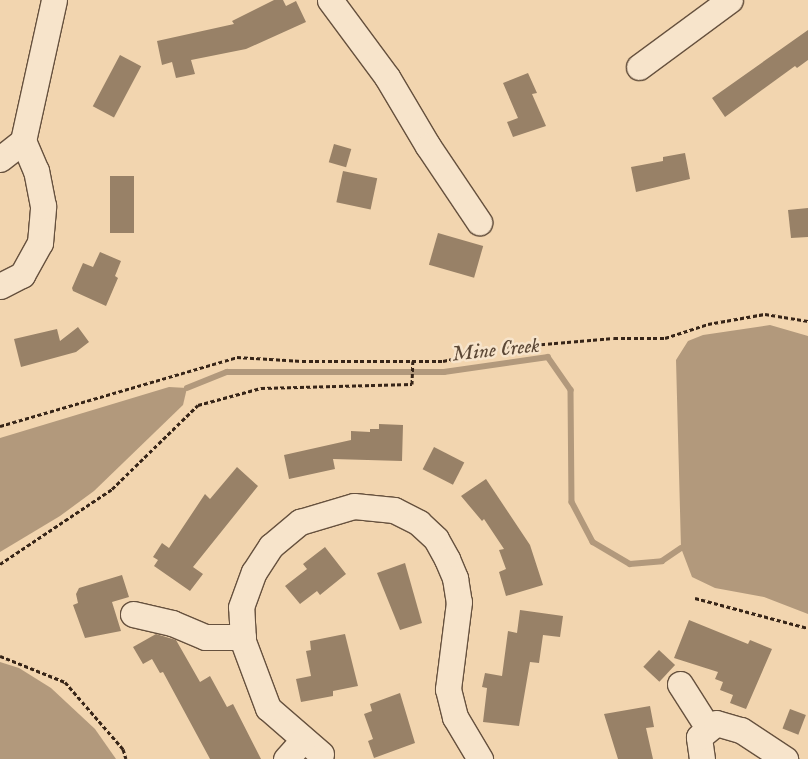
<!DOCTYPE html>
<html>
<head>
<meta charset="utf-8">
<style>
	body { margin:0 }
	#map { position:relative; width:808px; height:759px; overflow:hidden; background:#f2d5af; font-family:"IM FELL English",serif }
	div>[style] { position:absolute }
	.water>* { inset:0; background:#b2997c }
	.stream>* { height:5.5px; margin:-2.75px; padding:0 2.75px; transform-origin:2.75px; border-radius:2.75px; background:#b2997c }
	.building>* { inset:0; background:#988167; transform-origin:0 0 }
	.path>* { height:3px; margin-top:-1.5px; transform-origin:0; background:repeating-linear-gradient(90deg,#372518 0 4px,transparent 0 6.5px) }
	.roads { filter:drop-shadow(1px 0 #66513e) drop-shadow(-1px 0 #66513e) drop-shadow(0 1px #66513e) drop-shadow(0 -1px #66513e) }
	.minor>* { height:25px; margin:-12.5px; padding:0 12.5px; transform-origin:12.5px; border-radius:12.5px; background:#f7e4cb }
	span { translate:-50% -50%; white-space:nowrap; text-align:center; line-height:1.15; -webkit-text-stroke:5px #f7e4cb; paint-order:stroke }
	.water-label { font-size:21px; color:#5c4836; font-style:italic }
</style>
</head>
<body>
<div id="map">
	<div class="water">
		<i style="clip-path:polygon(770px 325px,808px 336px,808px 614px,764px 597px,715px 588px,692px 577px,681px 548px,676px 360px,688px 341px,703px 335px)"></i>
		<i style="clip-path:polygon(169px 387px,187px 388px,183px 405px,94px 491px,60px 516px,0 552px,0 438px)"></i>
		<i style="clip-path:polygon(0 662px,19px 668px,51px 688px,95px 729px,116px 759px,0 759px)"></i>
	</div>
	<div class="stream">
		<i style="left:187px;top:388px;width:43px;rotate:-21.8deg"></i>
		<i style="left:227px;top:372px;width:217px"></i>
		<i style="left:444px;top:372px;width:105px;rotate:-8.2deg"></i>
		<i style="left:548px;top:357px;width:40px;rotate:55.1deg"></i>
		<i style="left:571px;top:390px;width:112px;rotate:89.5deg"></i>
		<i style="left:572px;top:502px;width:45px;rotate:62.3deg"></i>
		<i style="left:593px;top:542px;width:43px;rotate:30.7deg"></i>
		<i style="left:630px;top:564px;width:32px;rotate:-5deg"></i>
		<i style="left:662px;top:561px;width:23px;rotate:-34deg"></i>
	</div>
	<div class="building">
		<i style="clip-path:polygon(274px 0,283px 0,286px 6px,296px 1px,306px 22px,246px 49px,191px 60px,195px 74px,176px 78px,172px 62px,162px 65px,157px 41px,234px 24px,232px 21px)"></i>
		<i style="clip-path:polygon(808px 30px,808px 60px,797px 68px,795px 66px,725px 117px,712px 98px)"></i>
		<i style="left:120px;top:55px;width:24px;height:58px;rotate:28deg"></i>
		<i style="clip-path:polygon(528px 73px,537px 93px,532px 94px,546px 126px,513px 137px,507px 122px,518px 118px,503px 83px)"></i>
		<i style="left:334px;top:144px;width:18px;height:19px;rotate:16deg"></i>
		<i style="clip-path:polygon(685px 153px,690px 179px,636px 192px,631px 167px,663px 161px,663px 157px)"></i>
		<i style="left:343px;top:171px;width:35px;height:32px;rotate:12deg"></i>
		<i style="left:110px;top:176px;width:24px;height:57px"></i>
		<i style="clip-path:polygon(808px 208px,808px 237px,791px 238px,788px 210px)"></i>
		<i style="left:438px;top:233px;width:47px;height:33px;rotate:16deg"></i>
		<i style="clip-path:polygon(100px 252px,121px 261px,115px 276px,118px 278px,106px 306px,73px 291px,72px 288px,83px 263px,93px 267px)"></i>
		<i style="clip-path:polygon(78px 327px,89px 342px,76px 352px,21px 367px,14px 339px,57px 329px,60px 341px)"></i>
		<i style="clip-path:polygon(379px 424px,403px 425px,402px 461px,333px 459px,335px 469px,289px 479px,284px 455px,351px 440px,351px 431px,370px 432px,370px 429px,379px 429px)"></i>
		<i style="left:434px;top:447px;width:34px;height:25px;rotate:27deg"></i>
		<i style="clip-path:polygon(237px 467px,258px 486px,193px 567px,203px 574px,190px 591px,154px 566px,158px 560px,153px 557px,162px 543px,169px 548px,205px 494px,210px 499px)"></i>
		<i style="clip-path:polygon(486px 479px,530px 545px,543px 585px,506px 596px,499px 572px,506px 569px,499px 550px,504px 549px,484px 519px,482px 521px,461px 496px)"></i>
		<i style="clip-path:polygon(325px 547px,346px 574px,320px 595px,317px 591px,300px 604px,285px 586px,307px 569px,303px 564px)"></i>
		<i style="clip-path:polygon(405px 563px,422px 623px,400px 630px,377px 573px)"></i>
		<i style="clip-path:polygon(122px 575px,129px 597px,112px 602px,121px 631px,85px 638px,73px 605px,78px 603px,76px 594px,79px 588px)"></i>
		<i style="clip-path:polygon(520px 610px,563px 616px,560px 637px,543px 635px,539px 663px,530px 662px,519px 726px,483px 722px,487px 688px,482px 687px,485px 673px,502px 676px,508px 631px,517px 633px)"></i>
		<i style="clip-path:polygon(689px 620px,748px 644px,750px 640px,772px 649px,746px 709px,730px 703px,733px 695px,720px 690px,723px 682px,715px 679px,718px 672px,674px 658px)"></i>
		<i style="clip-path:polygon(156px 634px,176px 640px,200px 682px,210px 676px,227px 707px,233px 704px,261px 759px,210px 759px,163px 672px,160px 673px,152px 659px,143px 664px,133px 647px)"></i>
		<i style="clip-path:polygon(345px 634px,358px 686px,333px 691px,333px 696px,301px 702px,296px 679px,311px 676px,306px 651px,311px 650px,310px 641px)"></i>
		<i style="left:659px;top:650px;width:22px;height:23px;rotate:43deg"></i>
		<i style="clip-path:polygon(400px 693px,415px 743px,374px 758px,368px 741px,373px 739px,364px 714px,372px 711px,370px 704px)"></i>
		<i style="clip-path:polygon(650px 706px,654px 727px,646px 728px,653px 759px,618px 759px,604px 714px)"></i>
		<i style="left:790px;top:709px;width:17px;height:21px;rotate:21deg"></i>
	</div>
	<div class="path">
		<i style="left:0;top:426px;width:247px;rotate:-16.2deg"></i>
		<i style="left:237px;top:357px;width:65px;rotate:3.5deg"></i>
		<i style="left:302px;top:361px;width:141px"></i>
		<i style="left:443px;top:361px;width:67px;rotate:-12deg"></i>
		<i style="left:509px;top:347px;width:105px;rotate:-4.9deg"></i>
		<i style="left:614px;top:338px;width:51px"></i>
		<i style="left:665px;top:338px;width:45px;rotate:-18deg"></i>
		<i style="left:708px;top:324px;width:58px;rotate:-10deg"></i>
		<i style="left:765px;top:314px;width:44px;rotate:9.2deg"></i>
		<i style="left:0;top:564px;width:135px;rotate:-33.8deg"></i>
		<i style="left:112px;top:489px;width:120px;rotate:-44.3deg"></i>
		<i style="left:198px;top:405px;width:65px;rotate:-15.1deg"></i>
		<i style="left:261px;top:388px;width:151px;rotate:-1.5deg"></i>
		<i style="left:412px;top:384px;width:23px;rotate:-88deg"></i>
		<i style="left:695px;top:598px;width:117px;rotate:14.9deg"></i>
		<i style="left:0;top:656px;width:70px;rotate:21.8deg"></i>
		<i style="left:65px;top:682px;width:89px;rotate:49.1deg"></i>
		<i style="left:123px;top:749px;width:10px;rotate:73deg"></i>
	</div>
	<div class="roads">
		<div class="minor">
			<i style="left:330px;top:0;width:96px;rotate:53.5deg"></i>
			<i style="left:387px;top:77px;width:80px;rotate:59.3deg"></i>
			<i style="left:428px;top:146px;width:92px;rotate:56.1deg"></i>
			<i style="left:639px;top:67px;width:113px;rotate:-36.4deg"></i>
			<i style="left:0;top:159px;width:29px;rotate:-38deg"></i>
			<i style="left:0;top:286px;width:25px;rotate:-27deg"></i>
			<i style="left:22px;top:275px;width:37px;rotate:-61deg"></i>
			<i style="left:40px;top:243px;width:37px;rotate:-85deg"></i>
			<i style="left:43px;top:206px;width:36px;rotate:-101deg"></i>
			<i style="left:36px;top:171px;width:33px;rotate:-113deg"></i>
			<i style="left:23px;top:141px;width:144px;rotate:-77.6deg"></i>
			<i style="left:133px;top:614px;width:40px;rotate:13deg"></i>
			<i style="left:172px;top:623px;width:36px;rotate:23deg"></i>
			<i style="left:205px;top:637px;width:38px"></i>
			<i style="left:680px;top:684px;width:52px;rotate:57.5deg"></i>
			<i style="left:321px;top:754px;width:70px;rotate:-139deg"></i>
			<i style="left:268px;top:708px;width:72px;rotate:-110.5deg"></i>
			<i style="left:243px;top:641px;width:34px;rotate:-93deg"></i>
			<i style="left:241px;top:607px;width:37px;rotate:-70deg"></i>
			<i style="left:254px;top:572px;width:31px;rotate:-57deg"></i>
			<i style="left:271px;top:546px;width:38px;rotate:-40deg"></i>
			<i style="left:300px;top:522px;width:56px;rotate:-16.5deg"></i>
			<i style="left:354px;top:506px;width:40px;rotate:5.7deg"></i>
			<i style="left:394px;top:510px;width:28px;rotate:27deg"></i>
			<i style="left:419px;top:523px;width:23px;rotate:43deg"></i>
			<i style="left:436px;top:539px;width:23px;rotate:61deg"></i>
			<i style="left:447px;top:559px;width:21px;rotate:67deg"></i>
			<i style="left:455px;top:578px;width:24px;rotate:81deg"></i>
			<i style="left:459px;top:602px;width:88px;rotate:97.2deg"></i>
			<i style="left:448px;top:689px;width:29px;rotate:76deg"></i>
			<i style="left:455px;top:717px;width:49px;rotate:59.2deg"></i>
			<i style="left:286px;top:759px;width:25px;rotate:-48deg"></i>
			<i style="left:702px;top:759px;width:22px;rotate:-98deg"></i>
			<i style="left:699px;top:737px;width:22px;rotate:-39deg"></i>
			<i style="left:716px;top:723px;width:26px;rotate:16deg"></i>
			<i style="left:741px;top:730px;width:53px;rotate:33.4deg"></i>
		</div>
	</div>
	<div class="water-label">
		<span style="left:496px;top:351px;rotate:-6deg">Mine Creek</span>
	</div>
</div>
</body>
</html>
